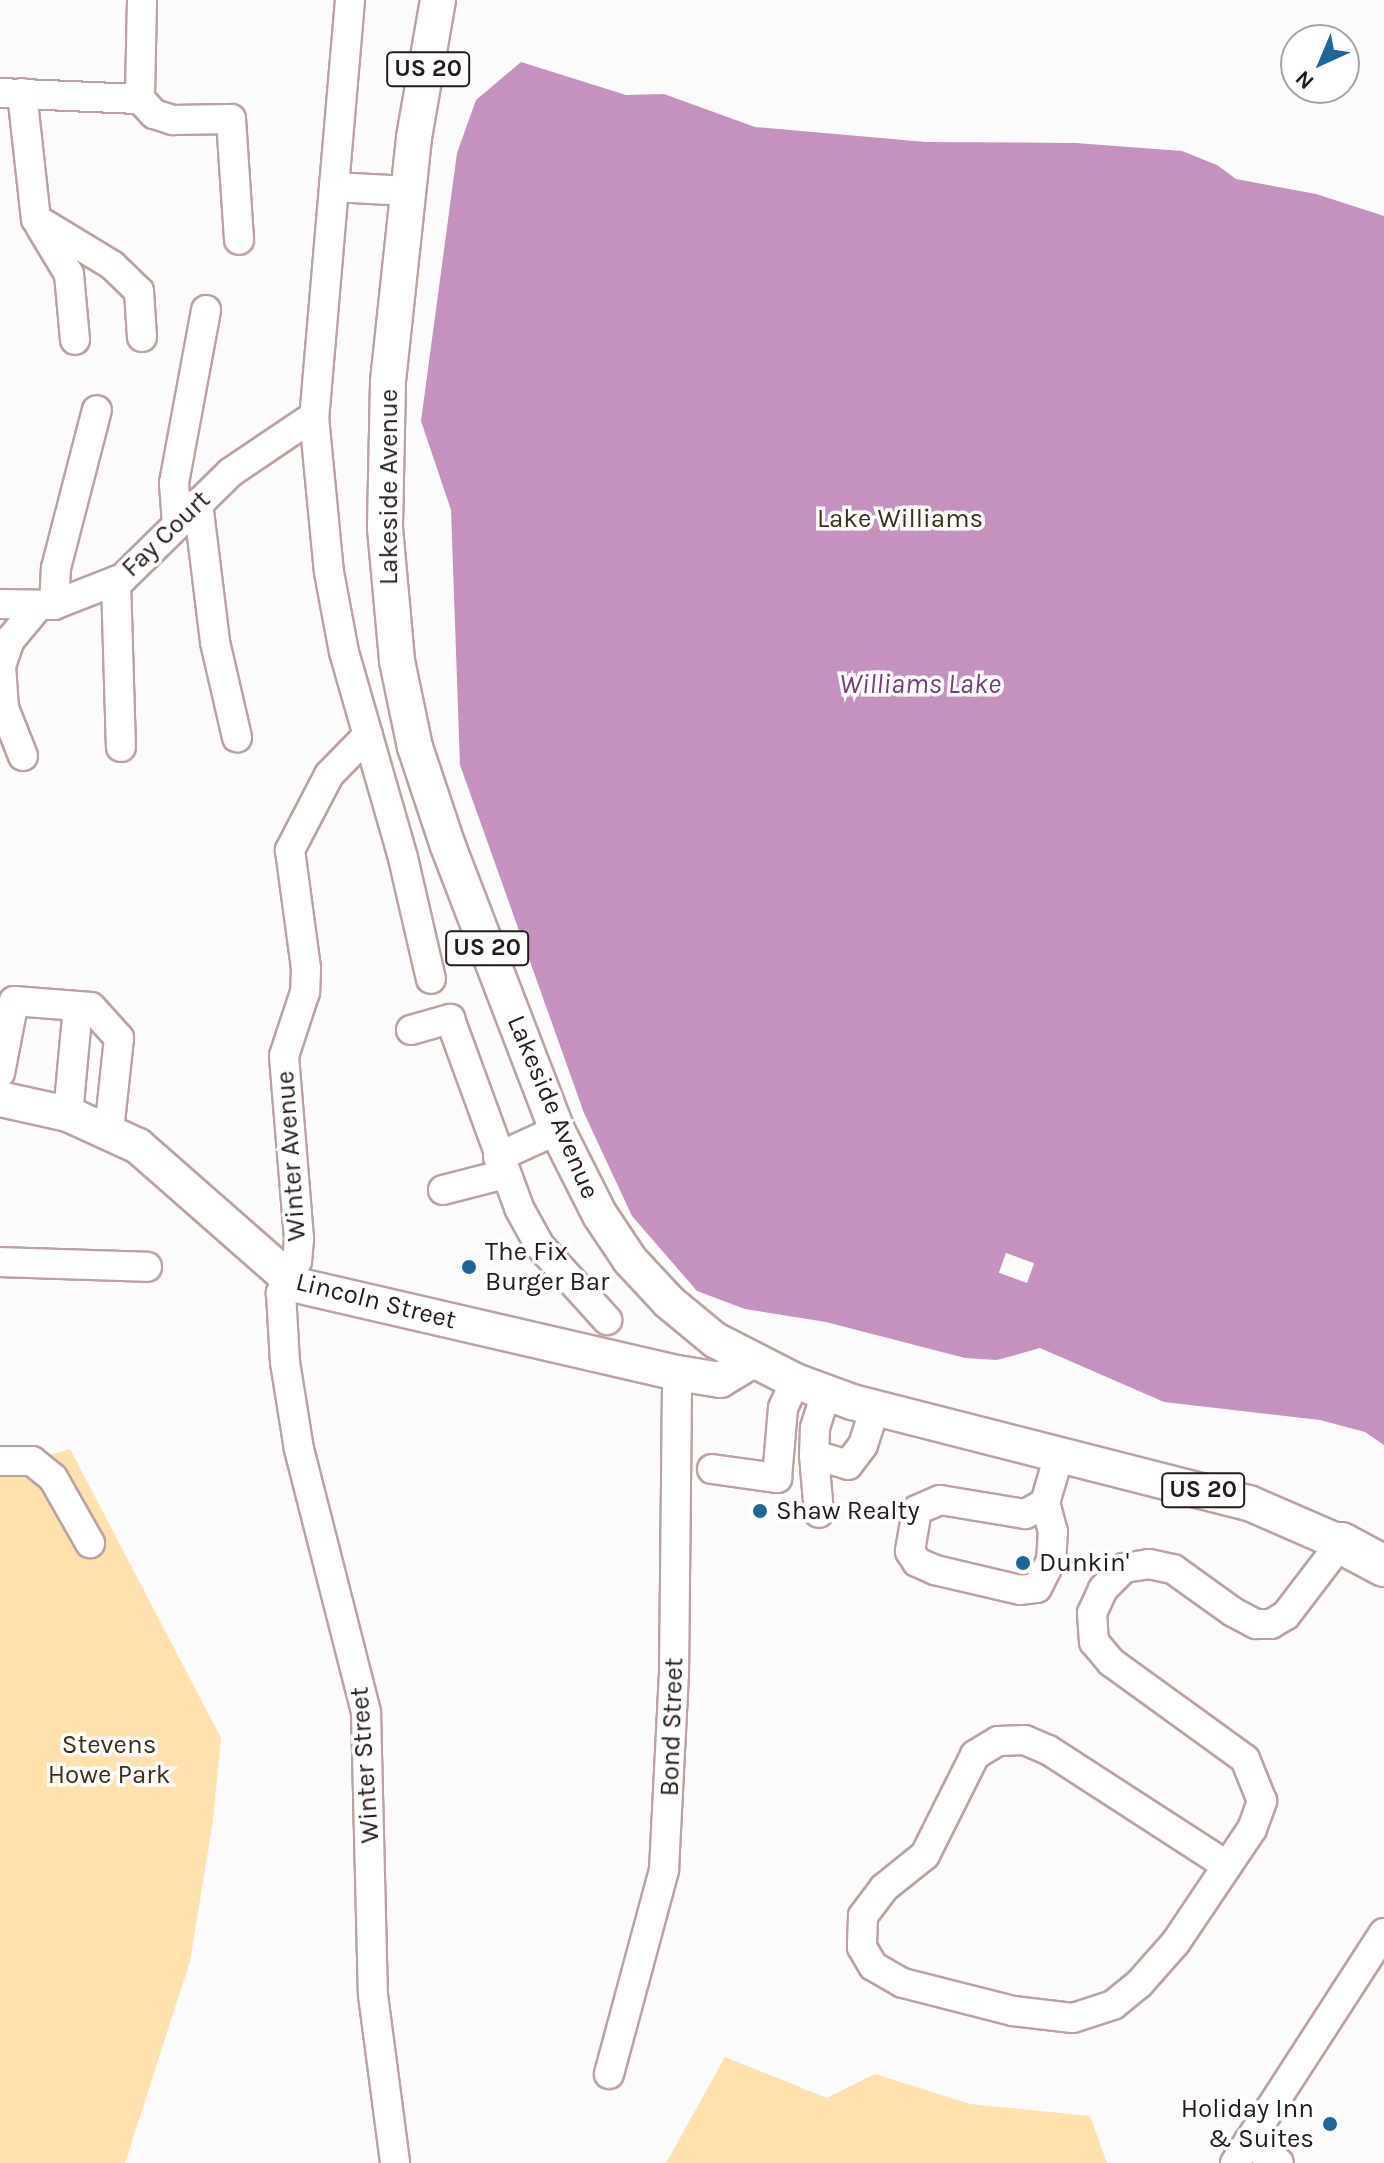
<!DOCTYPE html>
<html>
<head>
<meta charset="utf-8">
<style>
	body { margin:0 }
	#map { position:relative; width:1384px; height:2163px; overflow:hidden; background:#fbfbfb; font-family:Karla,sans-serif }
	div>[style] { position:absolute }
	.green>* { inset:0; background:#fee1ac }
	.water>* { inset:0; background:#c592c0 }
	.pier>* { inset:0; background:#fbfbfb; transform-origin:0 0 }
	.roads { filter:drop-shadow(2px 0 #bca29f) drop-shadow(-2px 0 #bca29f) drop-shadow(0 2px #bca29f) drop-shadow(0 -2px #bca29f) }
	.minor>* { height:28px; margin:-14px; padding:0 14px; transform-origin:14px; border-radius:14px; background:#fff }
	.major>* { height:34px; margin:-17px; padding:0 17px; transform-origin:17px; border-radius:17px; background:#fff }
	.highway>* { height:40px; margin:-20px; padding:0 20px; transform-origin:20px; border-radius:20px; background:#fff }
	.dots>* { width:22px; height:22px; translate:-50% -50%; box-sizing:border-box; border:4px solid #fff; border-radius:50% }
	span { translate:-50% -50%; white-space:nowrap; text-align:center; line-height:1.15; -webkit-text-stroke:7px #fff; paint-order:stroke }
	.shield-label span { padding:2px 6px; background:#fff; border:2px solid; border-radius:6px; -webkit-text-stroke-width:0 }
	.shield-label { font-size:24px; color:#251b1a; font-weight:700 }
	.street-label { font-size:26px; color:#251b1a }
	.park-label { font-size:26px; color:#3e2f14 }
	.poi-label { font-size:26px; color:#251b1a }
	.left { translate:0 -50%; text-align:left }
	.right { translate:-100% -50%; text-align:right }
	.water-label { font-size:28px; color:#793b76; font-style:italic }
	.north { position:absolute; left:1280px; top:24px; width:80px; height:80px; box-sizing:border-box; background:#fff; border:2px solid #a8a4a3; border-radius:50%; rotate:224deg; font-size:22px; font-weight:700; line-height:32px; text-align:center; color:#251b1a }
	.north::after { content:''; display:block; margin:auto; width:28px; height:36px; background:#1e669a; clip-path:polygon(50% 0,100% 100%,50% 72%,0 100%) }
</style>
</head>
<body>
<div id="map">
	<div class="green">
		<i style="clip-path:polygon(70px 1449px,221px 1738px,213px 1820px,190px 1961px,125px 2163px,0 2163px,0 1471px)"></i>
		<i style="clip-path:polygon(725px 2057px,827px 2098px,875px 2074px,970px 2104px,1090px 2116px,1107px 2163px,666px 2163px)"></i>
	</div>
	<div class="water">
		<i style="clip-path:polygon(521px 62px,626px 95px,664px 94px,755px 127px,926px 142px,1076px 143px,1182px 151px,1217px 165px,1236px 179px,1316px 194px,1384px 216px,1384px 1445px,1365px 1432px,1320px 1420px,1164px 1402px,1040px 1348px,997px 1360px,965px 1358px,826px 1322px,745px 1309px,697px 1291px,632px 1216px,584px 1113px,460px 765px,451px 510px,421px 421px,457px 153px,476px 100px)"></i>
	</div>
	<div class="pier">
		<i style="left:1006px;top:1253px;width:30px;height:21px;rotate:20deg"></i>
	</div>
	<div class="roads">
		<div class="minor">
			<i style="left:142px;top:0;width:99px;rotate:91.2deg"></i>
			<i style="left:140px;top:99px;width:21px;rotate:47deg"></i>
			<i style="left:154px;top:114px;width:20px;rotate:18deg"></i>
			<i style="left:173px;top:120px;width:58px;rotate:-1deg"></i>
			<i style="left:231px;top:119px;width:121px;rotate:86.2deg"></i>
			<i style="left:350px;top:0;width:419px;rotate:94.9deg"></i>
			<i style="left:314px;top:417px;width:156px;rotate:84.5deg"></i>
			<i style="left:329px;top:572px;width:81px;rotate:79.4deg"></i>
			<i style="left:344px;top:652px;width:214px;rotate:74deg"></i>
			<i style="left:403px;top:858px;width:124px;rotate:77deg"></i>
			<i style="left:0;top:93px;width:140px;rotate:2.5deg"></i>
			<i style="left:22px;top:93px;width:127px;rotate:83.7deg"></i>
			<i style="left:36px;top:219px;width:89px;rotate:31.2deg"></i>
			<i style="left:112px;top:265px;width:37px;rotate:44deg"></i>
			<i style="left:139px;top:291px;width:46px;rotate:86.3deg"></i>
			<i style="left:334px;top:187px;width:74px;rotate:3.1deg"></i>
			<i style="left:40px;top:226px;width:56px;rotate:58.9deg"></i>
			<i style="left:69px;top:274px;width:66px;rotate:84.8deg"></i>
			<i style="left:198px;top:503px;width:140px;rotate:83deg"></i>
			<i style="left:215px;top:642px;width:98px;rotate:77deg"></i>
			<i style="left:177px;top:524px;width:41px;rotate:-94.2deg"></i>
			<i style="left:174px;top:483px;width:176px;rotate:-79.5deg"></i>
			<i style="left:116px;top:581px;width:166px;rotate:88.3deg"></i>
			<i style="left:0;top:604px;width:54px;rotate:1.1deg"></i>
			<i style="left:54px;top:605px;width:74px;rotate:-21.4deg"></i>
			<i style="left:123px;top:578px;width:151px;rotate:-44.5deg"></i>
			<i style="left:231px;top:472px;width:100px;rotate:-34deg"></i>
			<i style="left:54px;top:605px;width:37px;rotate:-87deg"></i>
			<i style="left:56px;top:568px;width:163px;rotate:-75.5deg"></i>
			<i style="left:368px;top:735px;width:56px;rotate:134.3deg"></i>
			<i style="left:329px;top:775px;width:85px;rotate:117.5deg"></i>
			<i style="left:290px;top:850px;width:119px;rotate:82.3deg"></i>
			<i style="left:306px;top:968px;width:24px;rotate:92deg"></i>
			<i style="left:305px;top:992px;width:67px;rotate:108.2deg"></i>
			<i style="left:284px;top:1056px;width:184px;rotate:85.3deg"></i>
			<i style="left:299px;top:1239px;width:22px;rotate:95deg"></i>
			<i style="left:297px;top:1261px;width:36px;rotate:117deg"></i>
			<i style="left:281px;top:1293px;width:69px;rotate:86.7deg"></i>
			<i style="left:285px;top:1362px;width:88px;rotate:80.9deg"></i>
			<i style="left:299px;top:1449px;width:271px;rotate:75.7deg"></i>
			<i style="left:366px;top:1712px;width:283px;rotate:88.6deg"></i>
			<i style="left:373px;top:1995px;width:169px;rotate:82.5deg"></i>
			<i style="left:23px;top:756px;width:52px;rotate:-111.6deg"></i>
			<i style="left:4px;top:708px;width:42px;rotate:-94.1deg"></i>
			<i style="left:1px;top:666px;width:28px;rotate:-71deg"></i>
			<i style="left:10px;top:640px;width:40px;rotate:-50deg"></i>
			<i style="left:411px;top:1030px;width:41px;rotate:-15.8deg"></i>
			<i style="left:450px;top:1019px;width:201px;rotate:69.9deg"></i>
			<i style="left:519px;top:1208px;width:43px;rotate:61.1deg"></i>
			<i style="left:540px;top:1246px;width:100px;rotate:47.8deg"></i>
			<i style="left:0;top:1073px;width:73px;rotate:-79deg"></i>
			<i style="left:14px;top:1001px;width:77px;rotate:4.5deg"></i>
			<i style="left:91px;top:1007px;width:42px;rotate:47.9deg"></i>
			<i style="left:119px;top:1038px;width:94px;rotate:96.1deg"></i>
			<i style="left:68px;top:1114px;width:107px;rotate:-84.7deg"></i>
			<i style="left:498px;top:1157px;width:65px;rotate:-24.6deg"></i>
			<i style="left:443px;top:1190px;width:64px;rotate:-14.5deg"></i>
			<i style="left:0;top:1262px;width:147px;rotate:1.9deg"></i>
			<i style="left:826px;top:1392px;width:38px;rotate:107deg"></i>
			<i style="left:815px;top:1428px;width:27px;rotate:92deg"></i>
			<i style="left:814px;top:1455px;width:35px;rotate:16deg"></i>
			<i style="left:848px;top:1465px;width:25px;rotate:-53deg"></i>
			<i style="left:863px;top:1445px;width:39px;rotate:-72deg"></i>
			<i style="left:814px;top:1455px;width:58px;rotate:85.1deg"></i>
			<i style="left:0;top:1461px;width:32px"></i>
			<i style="left:32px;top:1461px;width:27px;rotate:39deg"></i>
			<i style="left:53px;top:1478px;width:75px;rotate:60.4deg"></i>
			<i style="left:712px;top:1469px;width:66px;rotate:7.9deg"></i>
			<i style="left:777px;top:1478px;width:70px;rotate:-85.1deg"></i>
			<i style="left:783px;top:1408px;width:30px;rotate:-66deg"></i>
			<i style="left:1045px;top:1503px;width:23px;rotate:151deg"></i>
			<i style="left:1025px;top:1514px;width:86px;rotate:-170.6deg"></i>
			<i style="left:940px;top:1500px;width:25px;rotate:157deg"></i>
			<i style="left:917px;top:1510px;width:42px;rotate:99.7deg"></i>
			<i style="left:910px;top:1551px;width:13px;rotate:58deg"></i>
			<i style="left:917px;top:1562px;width:20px;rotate:24deg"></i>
			<i style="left:935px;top:1570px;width:87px;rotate:13.2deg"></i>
			<i style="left:1020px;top:1590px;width:17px;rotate:-7deg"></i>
			<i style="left:1037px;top:1588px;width:31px;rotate:-63deg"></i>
			<i style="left:1051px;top:1560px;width:28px;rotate:-86deg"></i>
			<i style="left:1053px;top:1532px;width:30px;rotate:-105deg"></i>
			<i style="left:1045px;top:1503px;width:50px;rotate:-73.7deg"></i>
			<i style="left:1226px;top:1865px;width:212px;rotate:-147.1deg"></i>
			<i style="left:1048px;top:1750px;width:25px;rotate:-157deg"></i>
			<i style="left:1025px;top:1740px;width:27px;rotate:178deg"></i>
			<i style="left:998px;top:1741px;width:27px;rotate:149deg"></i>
			<i style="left:975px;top:1755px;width:112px;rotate:116.6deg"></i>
			<i style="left:925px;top:1855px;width:53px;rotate:141.2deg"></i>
			<i style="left:884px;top:1888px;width:35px;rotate:127deg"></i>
			<i style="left:863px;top:1916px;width:31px;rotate:92deg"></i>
			<i style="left:862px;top:1947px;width:22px;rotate:60deg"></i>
			<i style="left:873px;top:1966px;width:34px;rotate:30deg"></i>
			<i style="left:903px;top:1983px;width:114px;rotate:14.3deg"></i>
			<i style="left:1013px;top:2011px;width:60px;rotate:6.7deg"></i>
			<i style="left:1073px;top:2018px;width:42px;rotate:-18deg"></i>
			<i style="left:1113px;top:2005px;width:33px;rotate:-39deg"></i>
			<i style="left:1139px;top:1984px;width:56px;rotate:-48.6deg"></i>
			<i style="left:1176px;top:1942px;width:136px;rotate:-56.1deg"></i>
			<i style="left:1252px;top:1829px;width:30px;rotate:-70deg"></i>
			<i style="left:1262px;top:1801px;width:45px;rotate:-112deg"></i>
			<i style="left:1245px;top:1759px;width:165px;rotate:-144.1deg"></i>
			<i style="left:1111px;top:1662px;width:26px;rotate:-130deg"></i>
			<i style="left:1094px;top:1642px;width:29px;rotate:-94deg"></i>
			<i style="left:1092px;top:1613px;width:26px;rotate:-65deg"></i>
			<i style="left:1103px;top:1589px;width:30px;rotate:-45deg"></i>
			<i style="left:1124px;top:1568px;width:25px;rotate:-9deg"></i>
			<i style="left:1149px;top:1564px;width:25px;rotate:12deg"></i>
			<i style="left:1173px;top:1569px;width:74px;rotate:35.6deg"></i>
			<i style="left:1233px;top:1612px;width:26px;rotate:28deg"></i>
			<i style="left:1256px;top:1624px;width:15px"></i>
			<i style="left:1271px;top:1624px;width:17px;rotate:-31deg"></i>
			<i style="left:1286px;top:1615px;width:91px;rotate:-52.6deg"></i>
			<i style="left:609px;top:2074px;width:211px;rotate:-74.9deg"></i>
			<i style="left:664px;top:1870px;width:196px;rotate:-87.1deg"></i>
			<i style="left:674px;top:1674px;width:301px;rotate:-89.4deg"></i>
			<i style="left:1248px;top:2142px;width:37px;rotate:34deg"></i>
			<i style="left:1235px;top:2163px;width:274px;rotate:-57.1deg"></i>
		</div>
		<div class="major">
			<i style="left:438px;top:0;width:140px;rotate:99.9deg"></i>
			<i style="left:414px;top:138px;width:245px;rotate:96.1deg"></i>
			<i style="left:388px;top:382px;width:146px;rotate:91.2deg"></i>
			<i style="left:385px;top:528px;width:134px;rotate:84.8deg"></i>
			<i style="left:397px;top:661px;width:88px;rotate:78.2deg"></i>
			<i style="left:415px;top:747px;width:104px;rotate:71.6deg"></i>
			<i style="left:448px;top:846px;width:304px;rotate:69deg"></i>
			<i style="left:557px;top:1130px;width:95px;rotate:63.2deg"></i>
			<i style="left:600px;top:1215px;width:54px;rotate:56.3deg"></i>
			<i style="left:630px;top:1260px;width:57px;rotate:47.1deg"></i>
			<i style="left:669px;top:1302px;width:60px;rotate:39.6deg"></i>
			<i style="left:715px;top:1340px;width:90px;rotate:27.1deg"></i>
			<i style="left:795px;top:1381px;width:61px;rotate:20.2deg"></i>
			<i style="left:852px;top:1402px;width:410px;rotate:14.3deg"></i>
			<i style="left:1249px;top:1503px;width:100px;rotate:23.5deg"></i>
			<i style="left:0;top:1099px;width:70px;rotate:12.4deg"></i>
			<i style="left:68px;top:1114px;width:77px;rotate:24.6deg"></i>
			<i style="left:138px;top:1146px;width:210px;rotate:41.3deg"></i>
			<i style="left:296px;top:1285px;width:391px;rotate:13deg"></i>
			<i style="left:677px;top:1373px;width:44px;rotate:9.2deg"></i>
			<i style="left:720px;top:1380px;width:37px;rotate:-31deg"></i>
		</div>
		<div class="highway">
			<i style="left:1341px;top:1543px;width:49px;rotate:28.1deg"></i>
		</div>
	</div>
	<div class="dots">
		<i style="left:469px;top:1267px;background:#1e669a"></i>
		<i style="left:760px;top:1511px;background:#1e669a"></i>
		<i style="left:1023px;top:1563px;background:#1e669a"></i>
		<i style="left:1330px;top:2124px;background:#1e669a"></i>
	</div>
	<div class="shield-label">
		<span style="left:428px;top:69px">US 20</span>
		<span style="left:487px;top:948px">US 20</span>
		<span style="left:1203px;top:1490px">US 20</span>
	</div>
	<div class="street-label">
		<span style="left:389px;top:487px;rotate:-90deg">Lakeside Avenue</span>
		<span style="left:166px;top:534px;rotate:-44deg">Fay Court</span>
		<span style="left:553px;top:1107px;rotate:67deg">Lakeside Avenue</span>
		<span style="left:291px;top:1156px;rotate:-94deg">Winter Avenue</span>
		<span style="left:376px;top:1301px;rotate:14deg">Lincoln Street</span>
		<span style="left:672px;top:1727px;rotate:-88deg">Bond Street</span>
		<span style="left:365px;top:1765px;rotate:-94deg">Winter Street</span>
	</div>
	<div class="park-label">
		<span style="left:900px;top:519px">Lake Williams</span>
		<span style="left:109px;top:1760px">Stevens<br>Howe Park</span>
	</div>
	<div class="poi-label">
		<span class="left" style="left:485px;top:1267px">The Fix<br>Burger Bar</span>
		<span class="left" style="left:776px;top:1511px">Shaw Realty</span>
		<span class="left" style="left:1039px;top:1563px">Dunkin'</span>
		<span class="right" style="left:1314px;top:2124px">Holiday Inn<br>&amp; Suites</span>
	</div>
	<div class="water-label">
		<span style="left:920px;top:684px">Williams Lake</span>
	</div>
	<div class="north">N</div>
</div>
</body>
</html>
